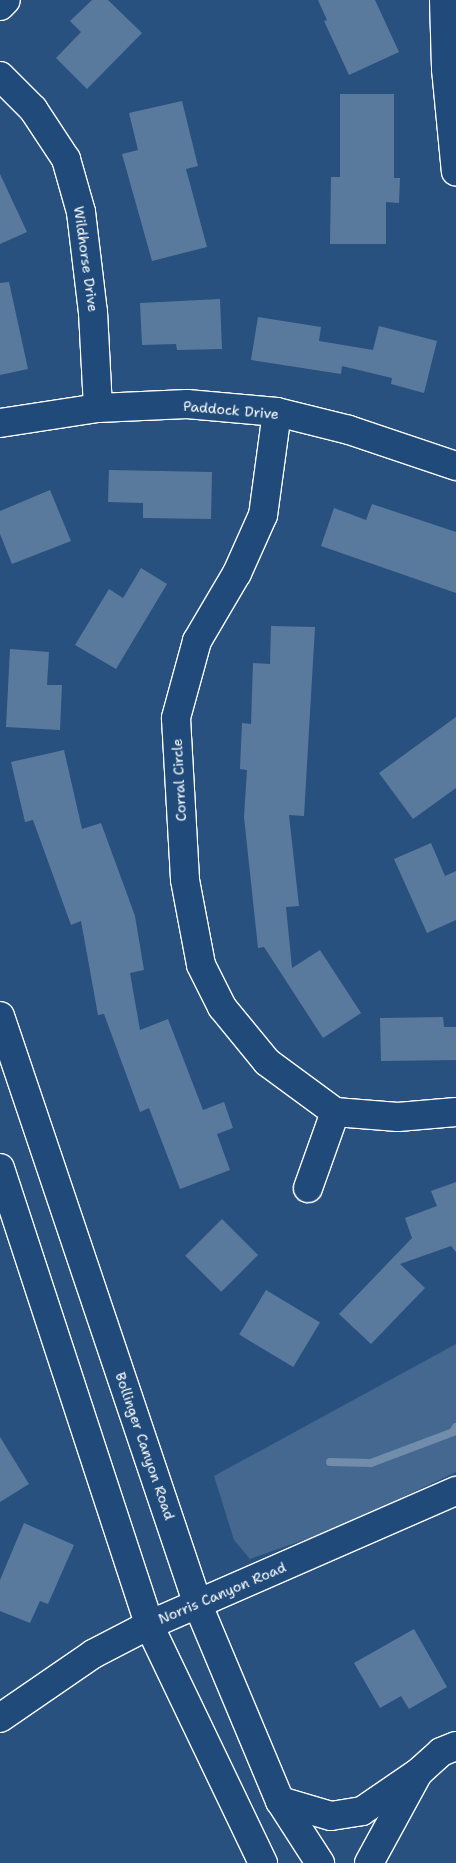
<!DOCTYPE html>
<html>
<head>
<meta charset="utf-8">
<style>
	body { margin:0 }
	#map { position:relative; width:456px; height:1863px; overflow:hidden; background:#28517f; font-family:"Shantell Sans",sans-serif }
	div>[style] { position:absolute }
	.green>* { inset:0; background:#446890 }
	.stream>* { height:8px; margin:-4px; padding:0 4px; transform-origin:4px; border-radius:4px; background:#718dab }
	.building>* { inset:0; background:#5a7a9d; transform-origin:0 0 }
	.roads { filter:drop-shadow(1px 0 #fff) drop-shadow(-1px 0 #fff) drop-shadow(0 1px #fff) drop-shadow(0 -1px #fff) }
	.minor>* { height:28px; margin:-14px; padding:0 14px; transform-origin:14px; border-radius:14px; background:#1f4a7a }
	.tertiary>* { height:28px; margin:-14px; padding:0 14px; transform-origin:14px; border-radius:14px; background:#1f4a7a }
	.secondary>* { height:28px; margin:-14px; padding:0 14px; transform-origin:14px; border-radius:14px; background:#1f4a7a }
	span { translate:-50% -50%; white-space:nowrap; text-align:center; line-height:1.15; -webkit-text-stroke:4px #1f4a7a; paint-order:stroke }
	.street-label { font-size:14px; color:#fff }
</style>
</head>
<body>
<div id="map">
	<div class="green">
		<i style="clip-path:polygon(456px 1344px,456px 1472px,338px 1528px,250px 1559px,234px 1540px,214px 1476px)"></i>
	</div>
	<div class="stream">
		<i style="left:330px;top:1462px;width:41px;rotate:1.4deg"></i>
		<i style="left:371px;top:1463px;width:88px;rotate:-20.7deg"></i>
		<i style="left:453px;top:1432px;width:6px;rotate:-59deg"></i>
	</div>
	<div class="building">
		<i style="clip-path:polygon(92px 0,108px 0,142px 33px,87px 89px,56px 58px,81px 32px,70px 21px)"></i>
		<i style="clip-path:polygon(318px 0,375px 0,399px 52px,349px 75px,324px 21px,327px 20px)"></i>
		<i style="clip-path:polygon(340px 94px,394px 94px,394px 178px,400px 178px,399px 203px,386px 202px,386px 244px,330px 244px,331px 177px,340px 177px)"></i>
		<i style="clip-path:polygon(182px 101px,198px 166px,186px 169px,207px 247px,152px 261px,122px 154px,138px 150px,129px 113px)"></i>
		<i style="clip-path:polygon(0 174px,27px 232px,0 244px)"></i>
		<i style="clip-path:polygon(9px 282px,28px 369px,0 375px,0 283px)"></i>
		<i style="clip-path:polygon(220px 299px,222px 349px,177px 350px,176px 344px,142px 345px,140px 303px)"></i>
		<i style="clip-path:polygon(258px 317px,321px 327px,319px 341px,373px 350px,379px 326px,437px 341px,424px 393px,391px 384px,392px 378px,342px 366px,341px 374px,251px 360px)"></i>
		<i style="clip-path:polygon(109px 470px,212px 472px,211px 519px,143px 518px,143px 503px,108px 502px)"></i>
		<i style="clip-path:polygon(50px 490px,71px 541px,12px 564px,0 534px,0 511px)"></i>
		<i style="clip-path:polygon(372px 504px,456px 532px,456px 593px,321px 546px,334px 508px,366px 520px)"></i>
		<i style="clip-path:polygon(141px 568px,167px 584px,116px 669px,75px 645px,109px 589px,123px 598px)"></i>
		<i style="clip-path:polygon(271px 626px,315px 627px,304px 816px,289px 815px,299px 906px,286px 907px,292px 968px,320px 950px,361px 1013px,323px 1038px,264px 947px,258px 948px,244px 817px,247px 770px,240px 769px,242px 723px,251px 724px,253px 663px,270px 664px)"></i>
		<i style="clip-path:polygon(10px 649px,49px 652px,47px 685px,62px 685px,60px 730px,6px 727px)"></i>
		<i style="clip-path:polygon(456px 717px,456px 788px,413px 819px,379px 773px)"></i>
		<i style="clip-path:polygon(64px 750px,82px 829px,101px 823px,135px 916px,144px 970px,130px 973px,140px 1030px,168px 1019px,203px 1110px,224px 1102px,233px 1128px,217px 1134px,230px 1170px,180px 1189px,149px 1108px,140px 1112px,104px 1014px,98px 1015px,81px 921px,71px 925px,33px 820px,25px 822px,11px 762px)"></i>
		<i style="clip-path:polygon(431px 843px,445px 876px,456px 871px,456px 920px,427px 933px,394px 859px)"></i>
		<i style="clip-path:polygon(443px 1017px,444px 1027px,456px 1027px,456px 1060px,381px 1061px,380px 1018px)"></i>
		<i style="clip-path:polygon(456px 1182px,456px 1252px,451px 1246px,400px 1264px,425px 1288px,371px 1344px,339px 1314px,412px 1238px,405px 1218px,437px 1206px,431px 1191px)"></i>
		<i style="left:222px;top:1219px;width:51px;height:52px;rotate:45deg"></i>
		<i style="left:266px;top:1290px;width:63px;height:52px;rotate:31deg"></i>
		<i style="clip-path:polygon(0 1437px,29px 1484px,0 1502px)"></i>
		<i style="clip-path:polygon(24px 1523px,74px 1545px,48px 1604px,40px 1601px,30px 1623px,0 1611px,0 1580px)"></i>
		<i style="clip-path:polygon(414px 1629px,447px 1687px,409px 1709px,401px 1696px,380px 1708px,354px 1663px)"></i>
	</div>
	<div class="roads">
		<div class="minor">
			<i style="left:444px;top:0;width:69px;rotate:88.3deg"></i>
			<i style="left:446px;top:69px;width:103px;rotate:84.5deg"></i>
			<i style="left:0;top:6px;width:8px;rotate:-45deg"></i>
			<i style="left:0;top:76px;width:47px;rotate:45deg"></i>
			<i style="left:33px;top:109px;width:60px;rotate:56.6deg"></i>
			<i style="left:66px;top:159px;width:55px;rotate:74.2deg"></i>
			<i style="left:81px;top:212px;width:101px;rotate:83.2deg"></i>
			<i style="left:93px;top:312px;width:96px;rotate:87deg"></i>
			<i style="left:277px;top:412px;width:104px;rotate:97.7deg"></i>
			<i style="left:263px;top:515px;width:64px;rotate:114.1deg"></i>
			<i style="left:237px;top:573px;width:79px;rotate:120.5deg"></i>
			<i style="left:197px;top:641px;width:80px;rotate:105.3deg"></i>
			<i style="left:176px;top:718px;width:162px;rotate:86.8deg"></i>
			<i style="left:185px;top:880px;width:86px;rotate:79.3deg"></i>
			<i style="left:201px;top:965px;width:47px;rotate:63.4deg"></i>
			<i style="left:222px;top:1007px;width:71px;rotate:50.7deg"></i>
			<i style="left:267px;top:1062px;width:84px;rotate:36.3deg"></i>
			<i style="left:335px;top:1112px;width:63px;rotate:4.5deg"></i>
			<i style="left:398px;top:1117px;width:58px;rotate:-4.9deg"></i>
			<i style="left:0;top:423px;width:99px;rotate:-8.7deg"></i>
			<i style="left:98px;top:408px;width:89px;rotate:-2.6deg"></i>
			<i style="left:187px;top:404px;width:90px;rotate:5.1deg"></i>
			<i style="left:277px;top:412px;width:74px;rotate:14deg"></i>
			<i style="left:349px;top:430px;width:113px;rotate:18.6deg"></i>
			<i style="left:308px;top:1188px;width:81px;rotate:-70.4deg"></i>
			<i style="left:280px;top:1801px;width:53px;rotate:16.4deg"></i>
			<i style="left:331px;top:1816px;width:31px;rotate:-9deg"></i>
			<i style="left:362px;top:1811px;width:69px;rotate:-34.4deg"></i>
			<i style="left:419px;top:1772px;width:30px;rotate:-42deg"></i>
			<i style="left:441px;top:1752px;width:16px;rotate:-22deg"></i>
			<i style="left:369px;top:1863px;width:100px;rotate:-61.4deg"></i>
		</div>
		<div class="tertiary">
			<i style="left:0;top:1718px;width:113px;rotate:-34.5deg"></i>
			<i style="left:93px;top:1654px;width:63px;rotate:-27.4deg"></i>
			<i style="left:149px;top:1625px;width:335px;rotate:-23.6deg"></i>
		</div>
		<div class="secondary">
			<i style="left:0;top:1016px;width:621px;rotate:71.42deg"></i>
			<i style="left:198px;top:1605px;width:212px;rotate:67.3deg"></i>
			<i style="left:280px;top:1801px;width:74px;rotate:57.2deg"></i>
			<i style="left:0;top:1168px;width:481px;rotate:71.9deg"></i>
			<i style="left:149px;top:1625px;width:264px;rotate:64.4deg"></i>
		</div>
	</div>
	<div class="street-label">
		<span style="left:86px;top:259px;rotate:82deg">Wildhorse Drive</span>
		<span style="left:231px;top:410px;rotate:5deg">Paddock Drive</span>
		<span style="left:179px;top:780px;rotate:-93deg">Corral Circle</span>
		<span style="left:145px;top:1446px;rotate:71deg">Bollinger Canyon Road</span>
		<span style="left:222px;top:1593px;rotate:-23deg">Norris Canyon Road</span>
	</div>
</div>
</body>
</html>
